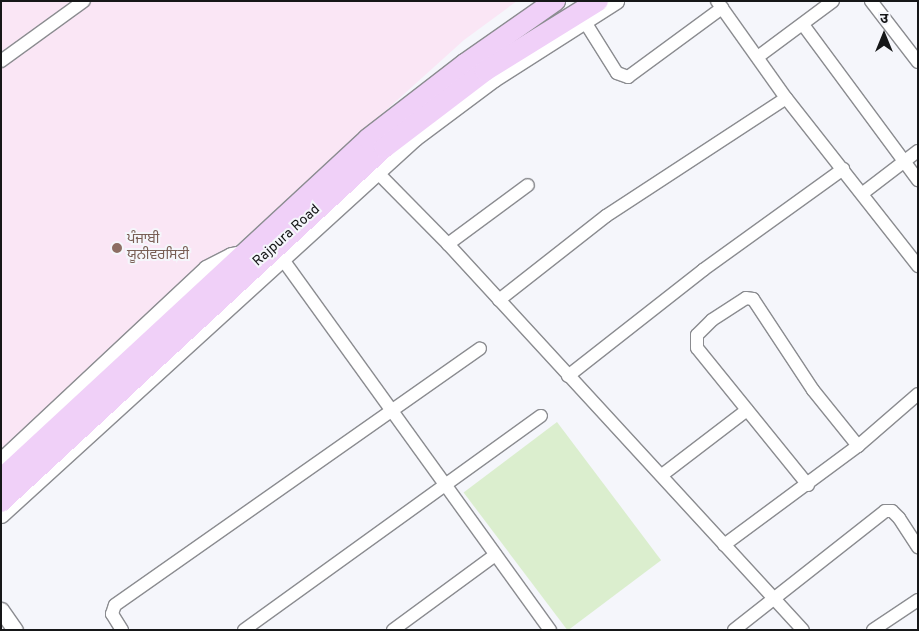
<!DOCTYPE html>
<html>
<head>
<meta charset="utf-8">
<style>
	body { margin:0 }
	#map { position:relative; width:919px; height:631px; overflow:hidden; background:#f5f6fb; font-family:Overpass,"Noto Sans Devanagari","Noto Sans Gurmukhi",sans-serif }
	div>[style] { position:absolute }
	.education>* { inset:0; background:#fae6f5 }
	.green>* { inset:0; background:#dbeece; transform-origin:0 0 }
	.roads { filter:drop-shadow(1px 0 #8b8c90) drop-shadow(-1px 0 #8b8c90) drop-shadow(0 1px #8b8c90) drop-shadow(0 -1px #8b8c90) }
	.minor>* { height:12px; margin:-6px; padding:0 6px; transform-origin:6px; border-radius:6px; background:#fff }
	.tertiary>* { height:15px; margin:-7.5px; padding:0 7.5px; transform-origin:7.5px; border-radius:7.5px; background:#fff }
	.trunk>* { height:20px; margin:-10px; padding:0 10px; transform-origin:10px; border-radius:10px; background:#f0d0f8 }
	.dots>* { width:14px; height:14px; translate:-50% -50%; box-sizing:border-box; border:2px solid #f5f6fb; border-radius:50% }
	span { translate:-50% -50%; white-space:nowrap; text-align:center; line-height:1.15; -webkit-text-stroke:4px #f5f6fb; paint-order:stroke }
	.street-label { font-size:14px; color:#161718 }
	.education-label { font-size:14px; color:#785e54 }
	.left { translate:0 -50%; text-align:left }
	.frame { position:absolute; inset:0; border:2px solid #161718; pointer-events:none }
	.north { position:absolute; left:859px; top:10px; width:50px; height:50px; -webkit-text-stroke:4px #f5f6fb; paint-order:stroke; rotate:0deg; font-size:14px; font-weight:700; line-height:20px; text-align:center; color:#161718 }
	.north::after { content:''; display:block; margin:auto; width:18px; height:22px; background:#161718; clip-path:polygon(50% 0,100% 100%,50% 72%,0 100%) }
</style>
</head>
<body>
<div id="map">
	<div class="education">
		<i style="clip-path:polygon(1px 1px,517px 1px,464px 40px,1px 457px)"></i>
	</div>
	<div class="green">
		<i style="left:557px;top:422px;width:173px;height:117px;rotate:53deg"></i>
	</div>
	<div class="roads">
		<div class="minor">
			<i style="left:717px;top:1px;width:119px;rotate:54.6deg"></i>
			<i style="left:786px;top:98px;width:214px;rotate:51.8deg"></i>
			<i style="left:871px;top:1px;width:77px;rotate:52.4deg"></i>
			<i style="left:585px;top:22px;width:60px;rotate:57.9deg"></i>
			<i style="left:617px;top:73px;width:12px;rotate:20deg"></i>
			<i style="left:628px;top:77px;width:117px;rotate:-36.3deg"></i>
			<i style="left:804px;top:26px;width:192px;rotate:53.5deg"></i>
			<i style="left:759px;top:56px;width:92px;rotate:-36.6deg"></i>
			<i style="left:1px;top:61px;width:102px;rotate:-35.9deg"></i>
			<i style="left:376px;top:171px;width:103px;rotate:45.4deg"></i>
			<i style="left:448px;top:244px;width:524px;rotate:47.4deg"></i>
			<i style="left:863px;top:193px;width:69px;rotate:-37.4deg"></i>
			<i style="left:448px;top:244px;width:99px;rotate:-36.4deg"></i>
			<i style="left:281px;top:257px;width:460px;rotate:54.2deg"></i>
			<i style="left:499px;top:300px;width:136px;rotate:-38.1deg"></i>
			<i style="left:606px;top:216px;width:215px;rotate:-33.2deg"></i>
			<i style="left:568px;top:376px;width:172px;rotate:-38.1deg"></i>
			<i style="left:703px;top:270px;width:173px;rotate:-35.8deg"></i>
			<i style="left:662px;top:475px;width:107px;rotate:-37.4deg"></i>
			<i style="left:808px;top:485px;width:176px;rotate:-129deg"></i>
			<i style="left:697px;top:348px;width:13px;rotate:-90deg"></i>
			<i style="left:697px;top:335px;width:21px;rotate:-45deg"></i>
			<i style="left:712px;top:320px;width:40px;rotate:-32.9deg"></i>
			<i style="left:746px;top:298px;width:7px;rotate:8deg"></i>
			<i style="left:753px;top:299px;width:109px;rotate:56.6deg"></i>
			<i style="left:813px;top:390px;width:72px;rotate:51.2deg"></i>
			<i style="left:724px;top:545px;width:167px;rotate:-36.5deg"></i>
			<i style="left:858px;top:446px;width:79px;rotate:-40.9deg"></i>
			<i style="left:122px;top:630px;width:19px;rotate:-122deg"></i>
			<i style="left:112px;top:614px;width:9px;rotate:-72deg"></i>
			<i style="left:115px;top:605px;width:446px;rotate:-35.1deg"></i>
			<i style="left:244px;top:630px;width:366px;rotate:-35.8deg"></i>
			<i style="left:393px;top:630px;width:127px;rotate:-36.3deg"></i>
			<i style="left:734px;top:630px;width:192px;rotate:-38.2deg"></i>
			<i style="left:885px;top:511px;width:7px"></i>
			<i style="left:892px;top:511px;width:10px;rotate:45deg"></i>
			<i style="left:899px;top:518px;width:35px;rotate:57deg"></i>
			<i style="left:873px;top:630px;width:54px;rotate:-33.7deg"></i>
		</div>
		<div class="tertiary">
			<i style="left:1px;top:460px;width:281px;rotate:-43.1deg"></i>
			<i style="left:206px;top:268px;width:28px;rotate:-27deg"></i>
			<i style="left:231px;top:255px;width:15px;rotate:-11deg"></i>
			<i style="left:1px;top:515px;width:560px;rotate:-42.32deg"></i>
			<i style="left:415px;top:138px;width:99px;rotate:-36.8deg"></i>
			<i style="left:494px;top:79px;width:145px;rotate:-32.6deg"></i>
			<i style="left:1px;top:610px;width:24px;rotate:55deg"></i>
		</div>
		<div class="trunk">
			<i style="left:1px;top:479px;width:500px;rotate:-42.81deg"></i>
			<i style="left:368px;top:139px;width:123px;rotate:-37.7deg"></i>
			<i style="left:465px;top:64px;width:110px;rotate:-35deg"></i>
			<i style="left:1px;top:502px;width:522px;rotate:-42.75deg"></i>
			<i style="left:384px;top:148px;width:127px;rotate:-37.3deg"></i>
			<i style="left:485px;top:71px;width:133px;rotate:-31.8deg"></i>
		</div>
	</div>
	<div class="dots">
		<i style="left:117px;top:248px;background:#8d6e63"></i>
	</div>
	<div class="street-label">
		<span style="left:287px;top:236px;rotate:-42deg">Rajpura Road</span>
	</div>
	<div class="education-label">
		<span class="left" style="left:127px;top:248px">ਪੰਜਾਬੀ<br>ਯੂਨੀਵਰਸਿਟੀ</span>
	</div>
	<div class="frame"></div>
	<div class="north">उ</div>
</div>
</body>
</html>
